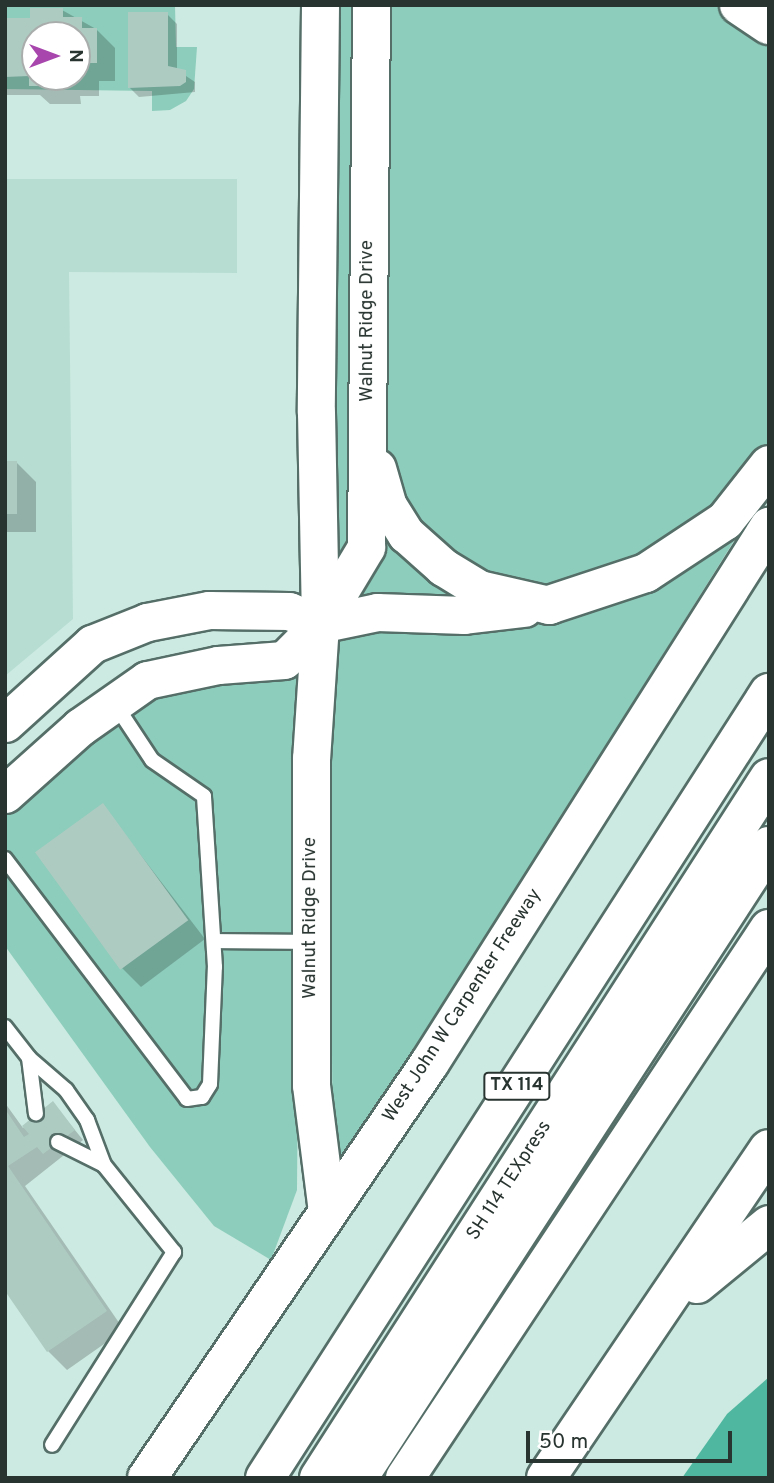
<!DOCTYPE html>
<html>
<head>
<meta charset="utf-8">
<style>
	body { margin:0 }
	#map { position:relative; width:774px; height:1483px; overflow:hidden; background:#cceae1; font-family:Overpass,sans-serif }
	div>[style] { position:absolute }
	.built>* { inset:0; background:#b7ddd2 }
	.green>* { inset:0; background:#8dcdbb }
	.forest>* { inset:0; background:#4fb79f }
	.shadow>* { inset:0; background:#0003 }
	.building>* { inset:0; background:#aecbc2; transform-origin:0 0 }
	.roads { filter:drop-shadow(2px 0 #556f68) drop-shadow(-2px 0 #556f68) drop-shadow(0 2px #556f68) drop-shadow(0 -2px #556f68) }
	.service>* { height:14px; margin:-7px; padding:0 7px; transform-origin:7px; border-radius:7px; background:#fff }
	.tertiary>* { height:37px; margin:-18.5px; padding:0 18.5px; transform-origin:18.5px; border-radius:18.5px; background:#fff }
	.secondary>* { height:38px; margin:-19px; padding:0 19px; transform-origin:19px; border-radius:19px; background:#fff }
	.motorway>* { height:38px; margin:-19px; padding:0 19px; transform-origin:19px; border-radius:19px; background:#fff }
	span { translate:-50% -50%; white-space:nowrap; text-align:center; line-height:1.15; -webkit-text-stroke:5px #fff; paint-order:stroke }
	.shield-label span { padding:2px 5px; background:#fff; border:2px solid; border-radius:5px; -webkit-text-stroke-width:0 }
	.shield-label { font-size:18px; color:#283430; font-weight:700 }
	.street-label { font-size:19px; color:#283430 }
	.frame { position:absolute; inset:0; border:7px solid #283430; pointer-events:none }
	.north { position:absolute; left:21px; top:21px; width:70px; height:70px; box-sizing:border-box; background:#fff; border:2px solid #a9aeac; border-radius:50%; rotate:90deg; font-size:19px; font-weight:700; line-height:28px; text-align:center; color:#283430 }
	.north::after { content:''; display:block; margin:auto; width:24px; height:32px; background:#a846ad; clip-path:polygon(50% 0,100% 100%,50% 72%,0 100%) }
	.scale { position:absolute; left:526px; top:1431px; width:206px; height:32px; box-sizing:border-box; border:4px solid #283430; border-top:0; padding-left:9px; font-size:21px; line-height:24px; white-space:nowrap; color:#283430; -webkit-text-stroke:5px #fff; paint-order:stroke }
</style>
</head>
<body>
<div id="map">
	<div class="built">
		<i style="clip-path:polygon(5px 179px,237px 179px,237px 273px,69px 272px,73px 619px,5px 676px)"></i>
	</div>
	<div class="green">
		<i style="clip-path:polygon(evenodd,5px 5px,175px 5px,176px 47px,197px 47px,194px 89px,186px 101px,170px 110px,152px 111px,152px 91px,5px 89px,5px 5px,35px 35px,77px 35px,77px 77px,35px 77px,35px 35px)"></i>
		<i style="clip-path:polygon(324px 5px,730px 5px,769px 31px,769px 485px,333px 1182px)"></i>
		<i style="clip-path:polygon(301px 674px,297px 1190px,271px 1260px,214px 1226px,150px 1147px,5px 946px,5px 815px,85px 736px,154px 693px,218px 680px)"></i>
	</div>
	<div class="forest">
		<i style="clip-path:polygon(769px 1377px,769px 1478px,682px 1478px,727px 1414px)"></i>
	</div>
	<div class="shadow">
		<i style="clip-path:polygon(evenodd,62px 10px,96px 29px,115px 48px,115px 81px,99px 81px,99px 96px,80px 96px,81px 104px,50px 104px,40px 95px,5px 95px,5px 20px,32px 20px,62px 10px,35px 35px,77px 35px,77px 77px,35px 77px,35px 35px)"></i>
		<i style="clip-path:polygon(167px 14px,177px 24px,177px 70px,195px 82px,195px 92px,139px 97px,129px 87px)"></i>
		<i style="clip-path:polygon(5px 463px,17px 463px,36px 482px,36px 532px,5px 532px)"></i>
		<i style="clip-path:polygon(103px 806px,205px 939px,141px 987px,122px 968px)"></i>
		<i style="clip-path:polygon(5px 1103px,23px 1128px,53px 1103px,83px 1140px,25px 1186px,124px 1330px,67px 1370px,48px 1351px,5px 1288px)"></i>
	</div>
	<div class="building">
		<i style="clip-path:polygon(30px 8px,63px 8px,63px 17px,82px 17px,82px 28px,97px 28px,97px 63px,81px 63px,81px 78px,77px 78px,77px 35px,35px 35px,35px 77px,62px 77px,63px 86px,29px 86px,29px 76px,5px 77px,5px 18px,30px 18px)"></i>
		<i style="clip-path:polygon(128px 12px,168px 12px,168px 66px,186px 70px,186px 82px,180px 86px,128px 88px)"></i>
		<i style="left:5px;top:461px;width:12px;height:53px"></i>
		<i style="left:103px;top:803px;width:145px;height:84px;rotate:54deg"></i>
		<i style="clip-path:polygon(53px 1101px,75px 1130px,43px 1154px,37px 1147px,8px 1166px,107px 1311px,47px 1352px,5px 1291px,5px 1109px,24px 1137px,29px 1134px,22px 1126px)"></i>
	</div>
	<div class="roads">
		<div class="service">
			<i style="left:5px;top:859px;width:301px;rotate:52.8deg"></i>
			<i style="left:187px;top:1099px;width:15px;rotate:-8deg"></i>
			<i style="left:202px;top:1097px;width:15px;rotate:-58deg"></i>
			<i style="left:210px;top:1084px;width:117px;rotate:-87.6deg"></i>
			<i style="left:215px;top:967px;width:171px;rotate:-93.7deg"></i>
			<i style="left:204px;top:796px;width:63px;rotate:-145.3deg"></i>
			<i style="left:152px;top:760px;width:67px;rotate:-123.5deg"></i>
			<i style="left:215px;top:941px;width:96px;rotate:0.6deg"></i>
			<i style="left:5px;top:1027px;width:39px;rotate:52deg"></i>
			<i style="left:29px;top:1058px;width:49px;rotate:40.9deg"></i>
			<i style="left:66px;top:1090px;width:37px;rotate:55deg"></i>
			<i style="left:87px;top:1120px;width:48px;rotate:69.3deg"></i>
			<i style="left:104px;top:1165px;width:112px;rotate:51.2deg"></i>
			<i style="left:174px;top:1252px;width:228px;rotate:122.3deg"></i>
			<i style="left:29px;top:1058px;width:56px;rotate:82.9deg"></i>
			<i style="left:58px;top:1142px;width:51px;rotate:26.6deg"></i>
		</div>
		<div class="tertiary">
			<i style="left:320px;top:5px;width:407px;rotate:90.6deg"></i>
			<i style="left:316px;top:412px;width:212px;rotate:88.9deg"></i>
			<i style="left:320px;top:624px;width:134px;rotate:93.8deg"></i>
			<i style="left:311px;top:758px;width:327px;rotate:90deg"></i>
			<i style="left:311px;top:1085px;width:127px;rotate:82.8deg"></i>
			<i style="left:377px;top:468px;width:37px;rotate:74deg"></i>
			<i style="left:387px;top:504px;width:36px;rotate:58deg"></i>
			<i style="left:406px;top:534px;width:50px;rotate:41.7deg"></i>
			<i style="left:443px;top:567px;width:42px;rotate:31.4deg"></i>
			<i style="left:479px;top:589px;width:72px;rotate:12.9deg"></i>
			<i style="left:320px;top:624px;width:58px;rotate:-11.9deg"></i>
			<i style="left:377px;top:612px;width:87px;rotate:2deg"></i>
			<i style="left:464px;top:615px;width:60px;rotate:-6.7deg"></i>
			<i style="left:5px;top:723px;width:118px;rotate:-42.2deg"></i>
			<i style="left:92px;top:644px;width:59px;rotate:-21.8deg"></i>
			<i style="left:147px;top:622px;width:63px;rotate:-11deg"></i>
			<i style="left:209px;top:610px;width:80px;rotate:0.7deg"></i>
			<i style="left:289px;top:611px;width:34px;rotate:23deg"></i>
			<i style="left:5px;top:794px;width:101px;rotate:-41.8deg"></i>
			<i style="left:80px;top:727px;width:82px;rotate:-35deg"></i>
			<i style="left:147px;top:680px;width:73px;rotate:-11.9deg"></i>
			<i style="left:218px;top:665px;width:66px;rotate:-4.3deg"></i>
			<i style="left:284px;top:660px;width:51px;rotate:-45deg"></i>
			<i style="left:320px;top:624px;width:90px;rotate:-59.1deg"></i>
			<i style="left:366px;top:547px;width:542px;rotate:-89.47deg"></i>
		</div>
		<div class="secondary">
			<i style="left:739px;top:5px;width:36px;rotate:34deg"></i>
			<i style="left:549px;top:605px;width:102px;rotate:-18.3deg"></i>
			<i style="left:646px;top:573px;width:95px;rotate:-33.4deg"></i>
			<i style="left:725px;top:521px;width:71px;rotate:-51.8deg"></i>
			<i style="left:697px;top:1284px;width:93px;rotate:-39.3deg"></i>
			<i style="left:147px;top:1478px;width:501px;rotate:-55.74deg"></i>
			<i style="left:429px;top:1064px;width:636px;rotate:-57.66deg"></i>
			<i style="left:546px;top:1478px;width:397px;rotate:-55.9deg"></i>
		</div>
		<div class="motorway">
			<i style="left:265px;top:1478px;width:933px;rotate:-57.3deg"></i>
			<i style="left:319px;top:1478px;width:832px;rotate:-57.26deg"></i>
			<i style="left:358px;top:1478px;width:754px;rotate:-56.96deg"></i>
			<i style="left:405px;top:1478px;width:659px;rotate:-56.45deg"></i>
		</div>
	</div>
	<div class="shield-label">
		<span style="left:517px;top:1086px">TX 114</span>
	</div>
	<div class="street-label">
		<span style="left:368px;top:321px;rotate:-90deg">Walnut Ridge Drive</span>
		<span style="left:311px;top:918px;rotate:-90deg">Walnut Ridge Drive</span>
		<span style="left:463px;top:1006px;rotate:-57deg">West John W Carpenter Freeway</span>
		<span style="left:510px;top:1181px;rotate:-57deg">SH 114 TEXpress</span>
	</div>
	<div class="frame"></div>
	<div class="north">N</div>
	<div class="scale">50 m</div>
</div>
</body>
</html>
